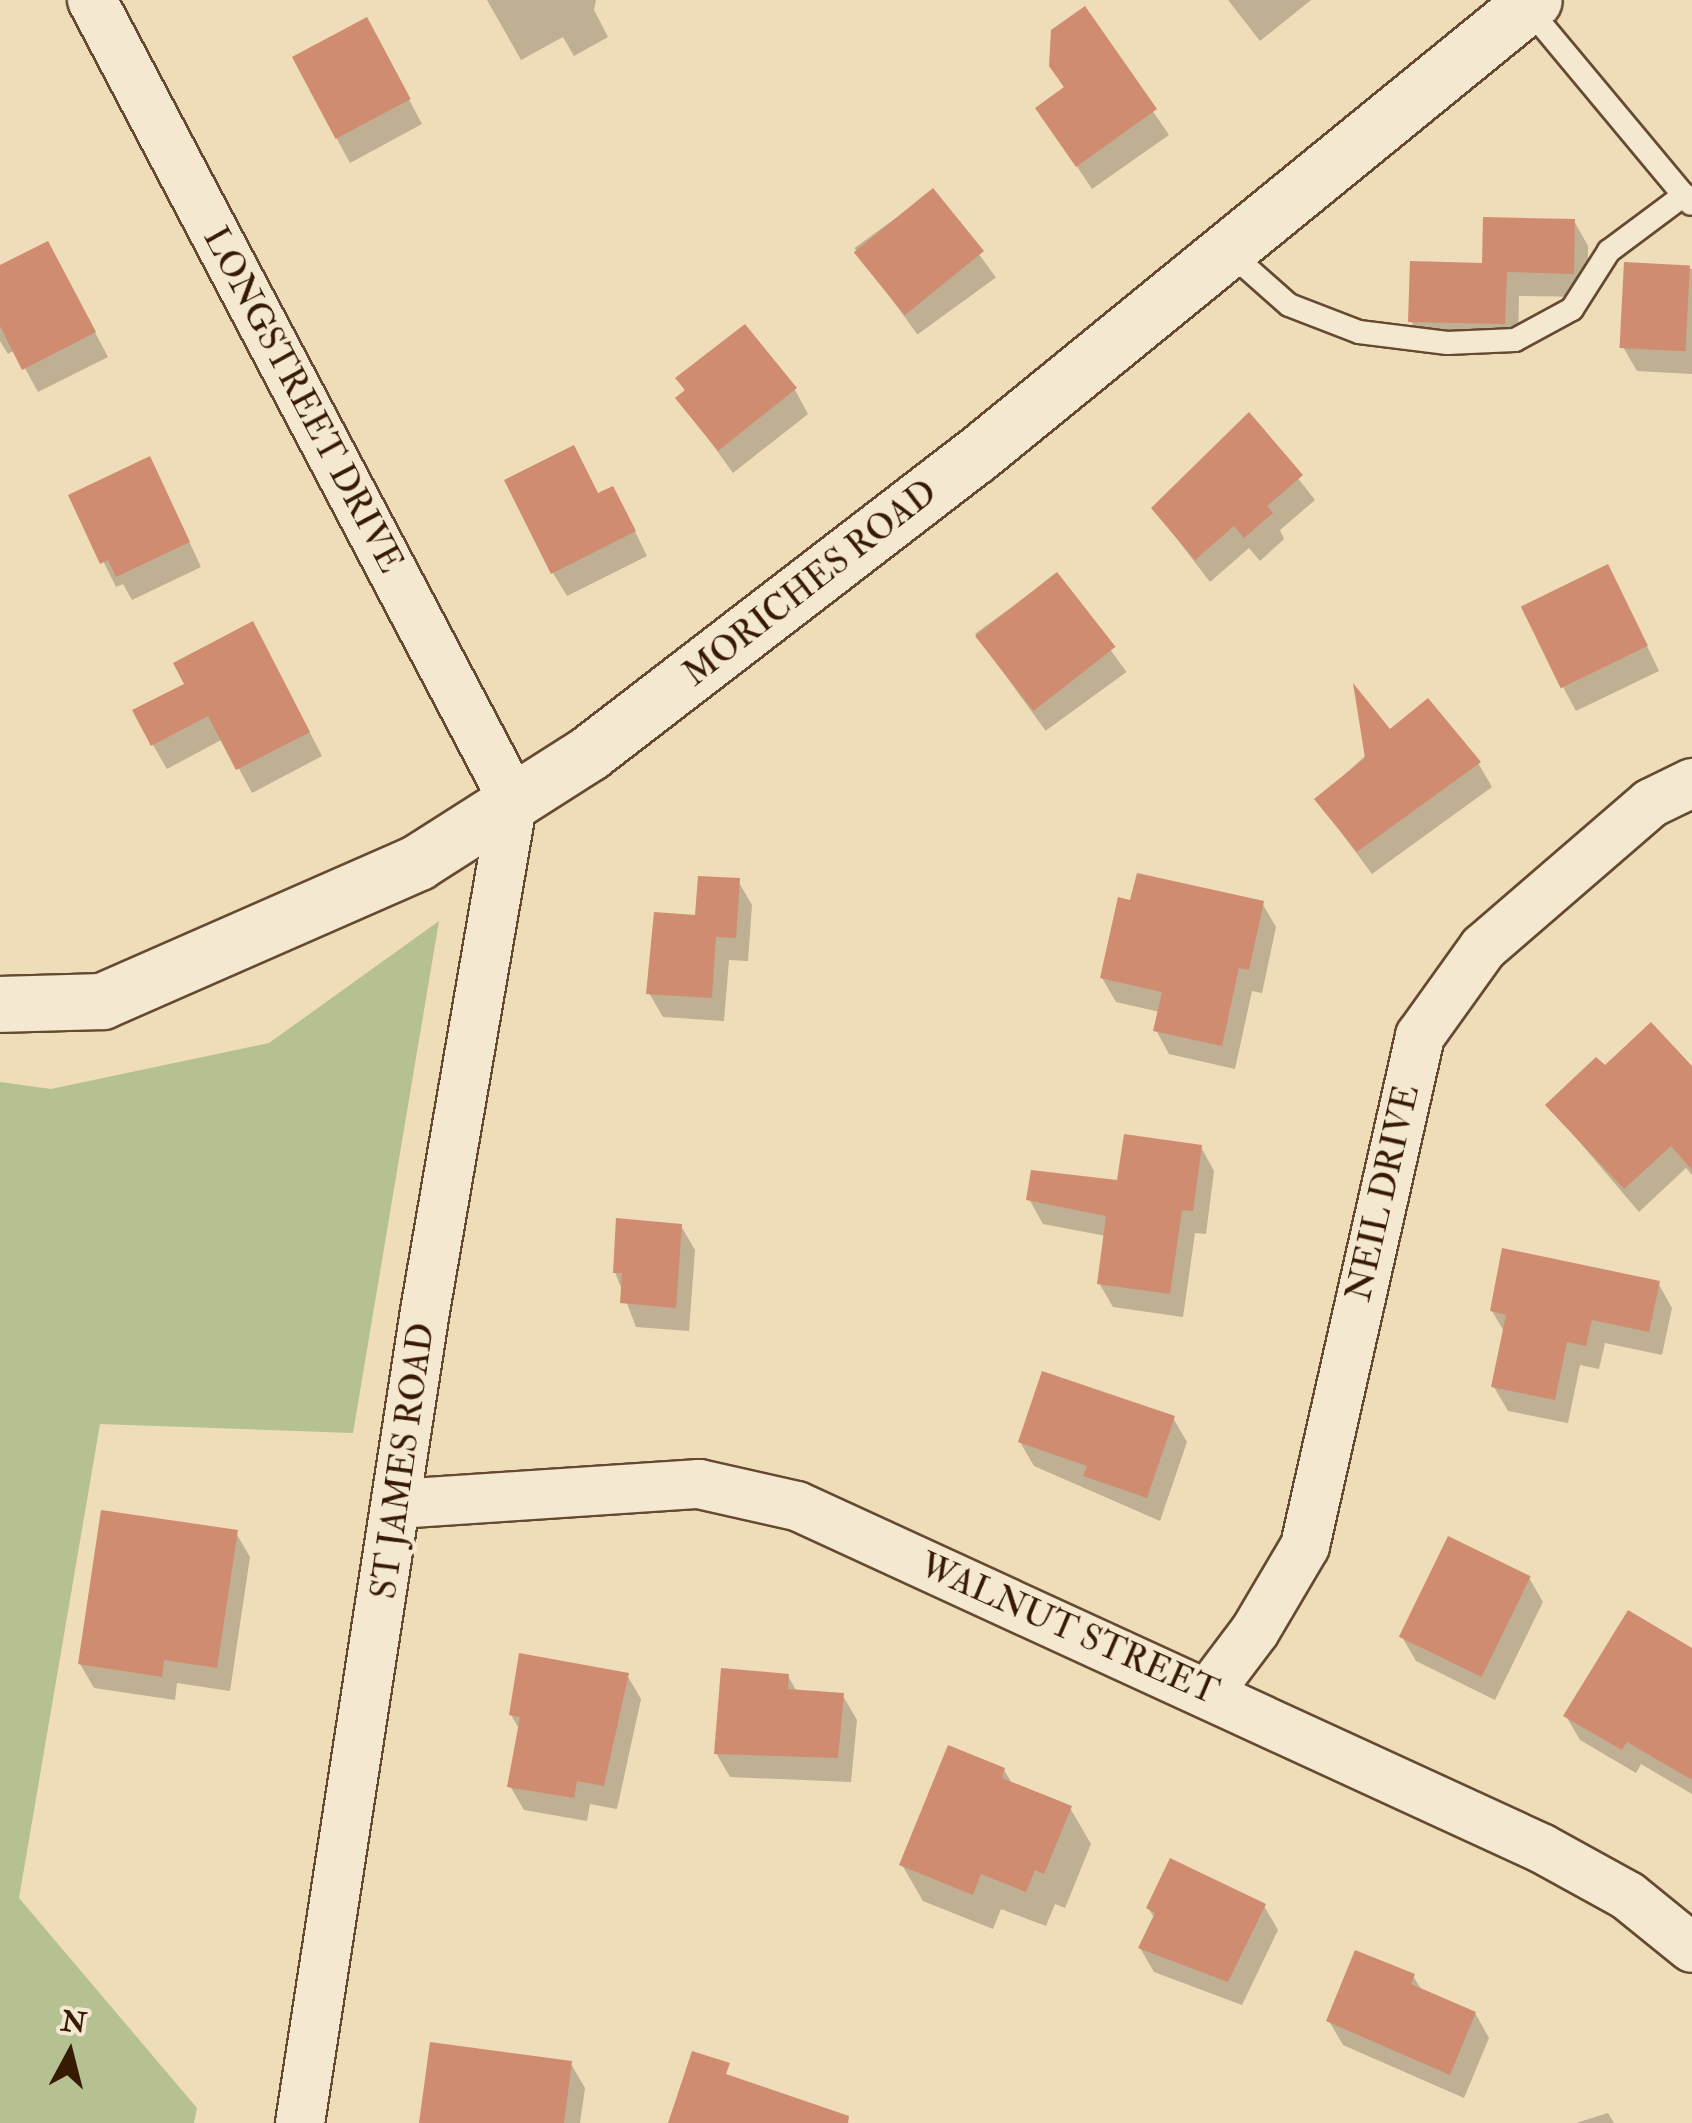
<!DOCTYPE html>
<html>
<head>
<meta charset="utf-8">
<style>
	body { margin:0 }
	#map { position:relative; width:1692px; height:2123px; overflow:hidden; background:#efdcb8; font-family:"IM FELL Double Pica",serif }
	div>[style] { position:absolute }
	.green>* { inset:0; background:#b6c191 }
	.shadow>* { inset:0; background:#0003; transform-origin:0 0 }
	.building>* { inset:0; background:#cf8c70; transform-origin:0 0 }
	.roads { filter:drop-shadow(2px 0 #654a31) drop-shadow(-2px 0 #654a31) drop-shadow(0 2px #654a31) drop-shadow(0 -2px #654a31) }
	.service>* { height:22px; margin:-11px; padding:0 11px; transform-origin:11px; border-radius:11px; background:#f5e8d1 }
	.minor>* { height:48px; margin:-24px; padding:0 24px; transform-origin:24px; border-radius:24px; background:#f5e8d1 }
	.tertiary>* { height:55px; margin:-27.5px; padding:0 27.5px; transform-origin:27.5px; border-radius:27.5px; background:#f5e8d1 }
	span { translate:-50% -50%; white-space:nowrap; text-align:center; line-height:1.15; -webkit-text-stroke:9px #f5e8d1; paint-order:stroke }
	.street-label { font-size:35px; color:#371a04 }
	.north { position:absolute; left:20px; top:2003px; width:100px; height:100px; -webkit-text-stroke:8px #f5e8d1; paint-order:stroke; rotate:7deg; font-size:28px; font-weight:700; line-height:40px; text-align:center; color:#371a04 }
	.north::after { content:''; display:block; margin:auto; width:35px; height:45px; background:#371a04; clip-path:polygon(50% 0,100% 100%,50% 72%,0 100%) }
</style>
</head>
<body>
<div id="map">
	<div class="green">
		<i style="clip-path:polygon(439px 921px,353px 1433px,100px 1424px,19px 1898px,197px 2108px,194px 2123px,0 2123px,0 1082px,51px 1089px,269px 1043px)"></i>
	</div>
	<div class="shadow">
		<i style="clip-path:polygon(487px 0,596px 0,594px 10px,608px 37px,574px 56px,563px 37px,521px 60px)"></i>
		<i style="clip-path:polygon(1228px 0,1311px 0,1260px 41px)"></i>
		<i style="clip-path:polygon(1084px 10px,1169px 135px,1092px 189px,1038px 108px,1065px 89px,1051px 66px)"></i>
		<i style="clip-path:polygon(380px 45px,422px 124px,350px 163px,337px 139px)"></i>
		<i style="left:933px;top:191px;width:107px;height:97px;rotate:54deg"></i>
		<i style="clip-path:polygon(1574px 221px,1588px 246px,1587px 297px,1519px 296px,1518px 347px,1425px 345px,1411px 321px,1484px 265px)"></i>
		<i style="clip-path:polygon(1626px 265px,1692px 269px,1692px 374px,1637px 371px,1623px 347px)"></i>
		<i style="clip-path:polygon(0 268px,61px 268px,108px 357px,38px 392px,15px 350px,8px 354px,0 341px)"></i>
		<i style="clip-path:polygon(678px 379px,795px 390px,808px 414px,733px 473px,679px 398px,686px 393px)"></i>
		<i style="clip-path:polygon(1249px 416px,1315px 500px,1280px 530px,1284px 539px,1260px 561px,1249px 548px,1210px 582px,1154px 509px)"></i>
		<i style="clip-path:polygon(162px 483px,201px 567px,132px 600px,123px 584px,116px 587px,71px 496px)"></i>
		<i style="clip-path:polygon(598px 495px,626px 513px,647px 556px,567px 596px,553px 573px)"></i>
		<i style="left:1056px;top:575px;width:120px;height:100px;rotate:54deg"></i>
		<i style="clip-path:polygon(1621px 592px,1659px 671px,1576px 711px,1563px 687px)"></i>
		<i style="clip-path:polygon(266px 648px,322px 756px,252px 793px,223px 739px,167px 769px,153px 745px)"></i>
		<i style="clip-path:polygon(1390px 733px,1478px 763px,1492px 787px,1372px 874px,1317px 800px)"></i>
		<i style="clip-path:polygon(738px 881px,752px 905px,748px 961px,729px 960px,724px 1021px,663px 1017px,649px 993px,697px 917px)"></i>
		<i style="clip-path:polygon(1262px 903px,1276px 927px,1262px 993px,1252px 991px,1235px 1069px,1169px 1054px,1156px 1030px,1160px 1012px,1116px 1002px,1102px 978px)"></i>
		<i style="clip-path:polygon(1604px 1069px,1692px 1069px,1692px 1175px,1686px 1168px,1639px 1212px,1548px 1105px)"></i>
		<i style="clip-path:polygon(1201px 1147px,1214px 1171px,1206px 1234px,1195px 1233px,1183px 1317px,1113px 1307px,1099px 1283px,1106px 1236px,1043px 1224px,1029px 1199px,1119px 1183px)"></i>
		<i style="clip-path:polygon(681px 1226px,695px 1250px,689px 1331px,636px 1327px,615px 1272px)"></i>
		<i style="clip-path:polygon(1658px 1283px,1672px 1308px,1662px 1355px,1605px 1343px,1599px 1369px,1580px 1365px,1568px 1423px,1508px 1411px,1494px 1387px,1505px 1333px,1492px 1311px)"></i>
		<i style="clip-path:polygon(1173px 1418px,1187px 1442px,1160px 1521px,1034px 1466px,1020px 1442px)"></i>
		<i style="clip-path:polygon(236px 1533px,250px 1557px,230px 1691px,177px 1683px,175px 1700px,94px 1688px,80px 1664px)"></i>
		<i style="clip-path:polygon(1529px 1578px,1543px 1602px,1495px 1700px,1416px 1661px,1402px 1637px)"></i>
		<i style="clip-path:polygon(1692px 1651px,1692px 1794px,1641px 1764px,1636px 1773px,1580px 1740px,1566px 1716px)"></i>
		<i style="clip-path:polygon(627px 1675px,641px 1699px,617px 1809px,590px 1804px,587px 1821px,524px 1810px,510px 1786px,520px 1730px,511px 1715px)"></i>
		<i style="clip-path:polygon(788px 1676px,797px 1692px,843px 1696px,857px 1720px,851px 1782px,730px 1777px,716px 1753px)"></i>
		<i style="clip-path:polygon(1004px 1770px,1013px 1785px,1070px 1808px,1091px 1844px,1065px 1908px,1055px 1904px,1046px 1926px,1001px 1909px,993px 1929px,923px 1901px,902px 1865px)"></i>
		<i style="clip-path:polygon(1264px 1906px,1278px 1930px,1242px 2005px,1154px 1972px,1140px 1948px,1155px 1919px,1148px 1908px)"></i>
		<i style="clip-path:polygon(1413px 1976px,1423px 1992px,1475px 2013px,1489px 2038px,1464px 2098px,1343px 2045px,1329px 2021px)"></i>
		<i style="clip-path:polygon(571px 2064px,585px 2088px,580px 2123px,422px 2123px)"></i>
		<i style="clip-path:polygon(1608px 2113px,1614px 2123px,1576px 2123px)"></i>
	</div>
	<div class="building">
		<i style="clip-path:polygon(1085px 6px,1157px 109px,1076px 167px,1035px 108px,1064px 87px,1049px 66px,1051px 30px)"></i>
		<i style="left:367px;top:17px;width:93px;height:85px;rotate:62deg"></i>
		<i style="left:933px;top:188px;width:81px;height:102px;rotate:51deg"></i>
		<i style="clip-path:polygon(1483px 217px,1575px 219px,1574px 274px,1507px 272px,1505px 324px,1408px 322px,1410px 261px,1482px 263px)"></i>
		<i style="clip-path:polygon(48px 241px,96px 332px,22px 370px,0 326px,0 265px)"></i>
		<i style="left:1624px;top:262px;width:66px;height:86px;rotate:3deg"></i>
		<i style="clip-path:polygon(745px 324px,797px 388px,718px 451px,675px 398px,685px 390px,675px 378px)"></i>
		<i style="clip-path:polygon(1249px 412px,1303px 475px,1267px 506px,1273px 513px,1244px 538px,1234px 526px,1195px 560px,1151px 508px)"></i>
		<i style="clip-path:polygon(574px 445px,598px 493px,613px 486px,636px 531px,551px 574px,504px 480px)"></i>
		<i style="clip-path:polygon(150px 456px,190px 542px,116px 577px,108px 560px,100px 564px,68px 495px)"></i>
		<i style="left:1608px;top:564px;width:91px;height:97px;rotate:64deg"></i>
		<i style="left:1057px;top:572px;width:95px;height:104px;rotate:52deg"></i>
		<i style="clip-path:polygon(253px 621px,310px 732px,236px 770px,208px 716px,151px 746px,132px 710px,184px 684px,173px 663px)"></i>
		<i style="clip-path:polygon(1353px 683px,1390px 729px,1428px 698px,1481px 762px,1357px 852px,1314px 799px,1365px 758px)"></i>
		<i style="clip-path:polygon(1137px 873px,1264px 901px,1249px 970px,1239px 968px,1222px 1046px,1153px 1031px,1162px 992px,1100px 978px,1118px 897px,1130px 900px)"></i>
		<i style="clip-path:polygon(698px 876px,740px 878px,736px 938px,716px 937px,712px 998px,646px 994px,654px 912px,695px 915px)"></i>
		<i style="clip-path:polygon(1651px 1022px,1692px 1066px,1692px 1170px,1671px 1146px,1624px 1189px,1545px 1105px,1596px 1057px,1605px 1065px)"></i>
		<i style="clip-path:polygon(1124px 1134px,1202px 1145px,1193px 1211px,1182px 1210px,1170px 1294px,1097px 1284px,1106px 1216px,1026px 1200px,1031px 1170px,1117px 1180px)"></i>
		<i style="clip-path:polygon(616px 1218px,682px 1224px,676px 1308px,620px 1303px,622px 1273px,613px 1273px)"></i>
		<i style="clip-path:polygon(1502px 1248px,1660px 1281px,1649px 1332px,1592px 1320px,1586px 1346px,1567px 1342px,1555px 1400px,1491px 1387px,1506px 1315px,1490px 1311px)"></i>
		<i style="clip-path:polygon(1042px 1371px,1175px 1416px,1147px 1498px,1083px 1476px,1087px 1466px,1018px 1442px)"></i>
		<i style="clip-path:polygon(101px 1510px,238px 1530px,217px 1668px,164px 1660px,162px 1677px,78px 1664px)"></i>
		<i style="left:1448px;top:1536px;width:92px;height:112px;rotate:26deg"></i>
		<i style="clip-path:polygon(1628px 1610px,1692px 1648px,1692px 1780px,1627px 1742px,1622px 1750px,1563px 1716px)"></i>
		<i style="clip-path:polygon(519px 1653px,629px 1673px,604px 1786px,577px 1781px,574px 1798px,507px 1787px,520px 1717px,509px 1715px)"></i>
		<i style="clip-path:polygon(721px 1668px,789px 1674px,788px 1689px,844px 1693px,838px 1758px,714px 1754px)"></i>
		<i style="clip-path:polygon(948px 1745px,1005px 1768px,1002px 1778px,1072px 1806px,1044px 1874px,1035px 1870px,1026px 1892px,981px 1874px,973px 1895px,899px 1865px)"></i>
		<i style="clip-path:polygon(1170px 1858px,1266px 1904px,1228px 1982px,1138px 1948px,1155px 1913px,1146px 1908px)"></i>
		<i style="clip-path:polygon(1355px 1950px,1415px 1974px,1411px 1984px,1476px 2012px,1450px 2075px,1326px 2021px)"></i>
		<i style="clip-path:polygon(430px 2042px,572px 2061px,564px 2123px,419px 2123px)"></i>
		<i style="clip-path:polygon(692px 2051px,730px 2063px,726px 2074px,849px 2116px,848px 2123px,668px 2123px)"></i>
	</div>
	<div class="roads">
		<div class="service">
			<i style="left:1527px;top:7px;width:256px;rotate:50.2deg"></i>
			<i style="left:1229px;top:252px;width:80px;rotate:41.5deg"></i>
			<i style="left:1289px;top:305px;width:75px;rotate:21.1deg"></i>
			<i style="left:1359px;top:332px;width:89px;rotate:7.1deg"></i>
			<i style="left:1447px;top:343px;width:68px;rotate:-2.5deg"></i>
			<i style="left:1515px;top:340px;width:65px;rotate:-28.5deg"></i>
			<i style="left:1572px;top:309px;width:69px;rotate:-57.5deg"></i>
			<i style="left:1609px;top:251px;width:94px;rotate:-36.7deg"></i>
		</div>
		<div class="minor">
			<i style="left:92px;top:0;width:904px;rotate:62.24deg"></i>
			<i style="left:513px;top:800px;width:519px;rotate:99.77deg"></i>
			<i style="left:425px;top:1311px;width:822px;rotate:98.75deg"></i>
			<i style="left:397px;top:1504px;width:303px;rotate:-3.8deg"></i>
			<i style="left:699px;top:1484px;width:100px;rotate:12.7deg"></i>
			<i style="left:797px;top:1506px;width:819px;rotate:24.69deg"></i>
			<i style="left:1541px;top:1848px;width:99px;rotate:28.9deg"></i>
			<i style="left:1628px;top:1896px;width:82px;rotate:39.1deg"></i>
			<i style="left:1209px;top:1692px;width:76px;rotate:-53deg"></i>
			<i style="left:1255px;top:1631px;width:99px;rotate:-59.5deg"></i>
			<i style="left:1305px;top:1546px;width:523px;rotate:-77.29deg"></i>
			<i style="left:1420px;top:1036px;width:108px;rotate:-54.4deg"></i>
			<i style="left:1483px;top:948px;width:222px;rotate:-40.8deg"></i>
			<i style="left:1651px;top:803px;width:46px;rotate:-26deg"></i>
		</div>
		<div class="tertiary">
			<i style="left:0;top:1004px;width:102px;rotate:-1.7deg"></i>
			<i style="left:102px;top:1001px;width:345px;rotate:-23.7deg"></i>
			<i style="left:418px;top:862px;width:203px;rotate:-32.5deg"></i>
			<i style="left:589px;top:753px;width:487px;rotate:-37.6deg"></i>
			<i style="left:975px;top:456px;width:721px;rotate:-39.21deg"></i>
		</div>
	</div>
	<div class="street-label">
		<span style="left:303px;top:400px;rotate:62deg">LONGSTREET DRIVE</span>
		<span style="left:810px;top:583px;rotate:-38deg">MORICHES ROAD</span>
		<span style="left:1383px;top:1193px;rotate:-77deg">NEIL DRIVE</span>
		<span style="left:403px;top:1461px;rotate:-82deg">ST JAMES ROAD</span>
		<span style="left:1069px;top:1629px;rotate:24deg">WALNUT STREET</span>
	</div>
	<div class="north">N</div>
</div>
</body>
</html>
